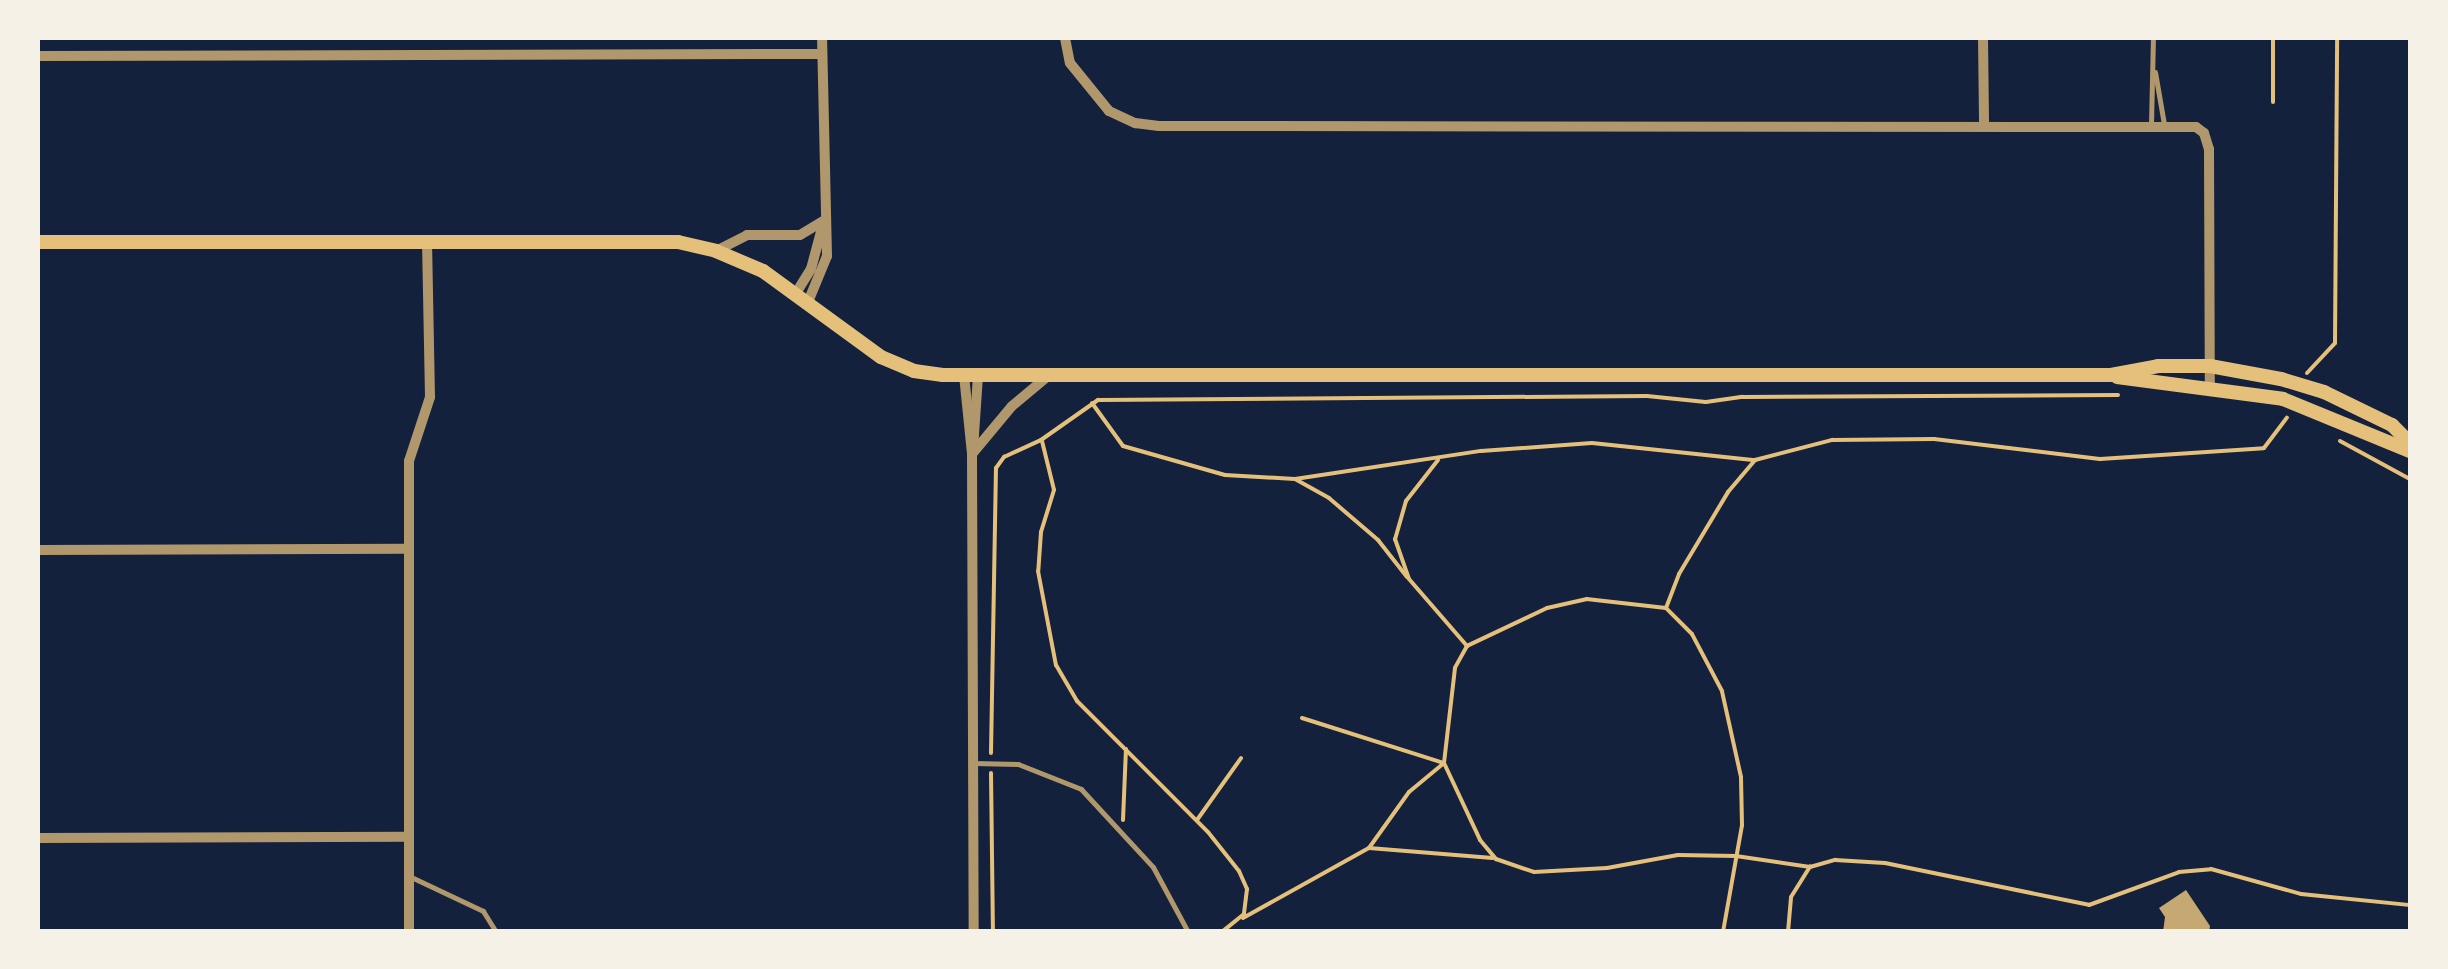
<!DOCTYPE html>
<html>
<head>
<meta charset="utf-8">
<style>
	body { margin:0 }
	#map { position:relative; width:2448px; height:969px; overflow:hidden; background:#14213d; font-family:"Nunito Sans",sans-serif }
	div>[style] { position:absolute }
	.building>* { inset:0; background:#c6a872 }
	.path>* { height:4px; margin:-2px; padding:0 2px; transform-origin:2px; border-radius:2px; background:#e5c07b }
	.service>* { height:5px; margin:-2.5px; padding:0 2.5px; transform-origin:2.5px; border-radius:2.5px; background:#b1986c }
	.minor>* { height:10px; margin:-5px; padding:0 5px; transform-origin:5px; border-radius:5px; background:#b1986c }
	.secondary>* { height:14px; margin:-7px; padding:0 7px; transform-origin:7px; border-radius:7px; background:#e5c07b }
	span { translate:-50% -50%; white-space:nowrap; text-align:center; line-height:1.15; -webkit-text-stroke:10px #f6f1e7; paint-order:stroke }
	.frame { position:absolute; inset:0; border:40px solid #f6f1e7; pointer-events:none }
</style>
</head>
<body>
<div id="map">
	<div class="building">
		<i style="clip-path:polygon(2186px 890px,2210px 926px,2209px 932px,2163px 932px,2165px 917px,2159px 908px)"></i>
	</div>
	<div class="path">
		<i style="left:2273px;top:38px;width:64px;rotate:90deg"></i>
		<i style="left:2307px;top:373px;width:41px;rotate:-47deg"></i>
		<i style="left:2335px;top:343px;width:305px;rotate:-89.6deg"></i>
		<i style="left:1092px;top:403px;width:53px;rotate:54.2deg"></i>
		<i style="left:1123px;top:446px;width:106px;rotate:15.9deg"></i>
		<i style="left:1225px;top:475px;width:70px;rotate:3.3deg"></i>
		<i style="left:1295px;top:479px;width:188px;rotate:-8.6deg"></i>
		<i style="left:1481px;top:451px;width:111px;rotate:-4.1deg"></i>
		<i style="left:1592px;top:443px;width:164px;rotate:6deg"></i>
		<i style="left:1042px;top:441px;width:50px;rotate:76.2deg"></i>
		<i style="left:1054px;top:490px;width:44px;rotate:107.2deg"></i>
		<i style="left:1041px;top:532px;width:39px;rotate:94deg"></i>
		<i style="left:1038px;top:571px;width:96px;rotate:79.2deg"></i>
		<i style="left:1056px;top:665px;width:42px;rotate:59.7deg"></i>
		<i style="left:1077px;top:701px;width:185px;rotate:45deg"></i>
		<i style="left:1208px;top:832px;width:50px;rotate:51.5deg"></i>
		<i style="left:1239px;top:871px;width:20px;rotate:66deg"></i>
		<i style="left:1247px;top:889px;width:25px;rotate:97deg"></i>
		<i style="left:1244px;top:914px;width:28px;rotate:141deg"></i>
		<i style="left:2340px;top:441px;width:80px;rotate:28.5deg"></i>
		<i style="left:1438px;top:460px;width:52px;rotate:128deg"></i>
		<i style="left:1406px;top:501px;width:40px;rotate:106deg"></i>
		<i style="left:1395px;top:539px;width:42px;rotate:70.7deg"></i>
		<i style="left:1409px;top:579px;width:89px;rotate:49.1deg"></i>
		<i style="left:1295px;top:479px;width:39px;rotate:29deg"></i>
		<i style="left:1329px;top:498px;width:65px;rotate:40.6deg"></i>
		<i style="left:1378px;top:540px;width:47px;rotate:51.9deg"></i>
		<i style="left:1666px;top:608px;width:80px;rotate:-173.5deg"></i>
		<i style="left:1587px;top:599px;width:41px;rotate:167.3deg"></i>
		<i style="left:1547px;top:608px;width:89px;rotate:154.6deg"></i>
		<i style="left:1467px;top:646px;width:25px;rotate:119deg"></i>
		<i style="left:1455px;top:668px;width:96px;rotate:96.6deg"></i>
		<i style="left:1444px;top:763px;width:85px;rotate:64.9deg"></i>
		<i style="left:1480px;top:840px;width:25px;rotate:50deg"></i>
		<i style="left:1496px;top:859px;width:40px;rotate:18.9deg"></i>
		<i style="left:1534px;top:872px;width:73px;rotate:-3.1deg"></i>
		<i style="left:1607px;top:868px;width:72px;rotate:-10.4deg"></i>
		<i style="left:1678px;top:855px;width:58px;rotate:1deg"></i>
		<i style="left:1736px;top:856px;width:75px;rotate:8.5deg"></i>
		<i style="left:1302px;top:718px;width:149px;rotate:17.6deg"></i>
		<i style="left:991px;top:753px;width:285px;rotate:-89deg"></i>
		<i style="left:996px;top:468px;width:14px;rotate:-54deg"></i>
		<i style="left:1004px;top:457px;width:41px;rotate:-24.7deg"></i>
		<i style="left:1041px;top:440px;width:70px;rotate:-35.1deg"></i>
		<i style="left:1098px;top:400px;width:549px;rotate:-0.42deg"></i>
		<i style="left:1647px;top:396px;width:59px;rotate:5.8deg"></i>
		<i style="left:1706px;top:402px;width:37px;rotate:-8deg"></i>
		<i style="left:1743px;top:397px;width:375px;rotate:-0.3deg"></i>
		<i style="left:991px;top:773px;width:159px;rotate:89.3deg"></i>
		<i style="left:1123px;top:820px;width:71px;rotate:-87.6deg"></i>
		<i style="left:1197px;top:820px;width:76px;rotate:-54.6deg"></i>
		<i style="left:1369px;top:848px;width:124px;rotate:4.6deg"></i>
		<i style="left:1243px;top:918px;width:144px;rotate:-29.1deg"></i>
		<i style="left:1369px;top:848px;width:69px;rotate:-54.5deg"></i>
		<i style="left:1409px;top:792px;width:45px;rotate:-39.6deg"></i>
		<i style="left:1723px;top:932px;width:109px;rotate:-79.9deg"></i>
		<i style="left:1742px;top:825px;width:48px;rotate:-91.2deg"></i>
		<i style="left:1741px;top:777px;width:88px;rotate:-102.5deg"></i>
		<i style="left:1722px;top:691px;width:64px;rotate:-117.8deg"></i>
		<i style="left:1692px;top:634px;width:37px;rotate:-135deg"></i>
		<i style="left:1666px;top:608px;width:36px;rotate:-69deg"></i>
		<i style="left:1679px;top:574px;width:96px;rotate:-59.1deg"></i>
		<i style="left:1728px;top:492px;width:42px;rotate:-49.8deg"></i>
		<i style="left:1755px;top:460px;width:80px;rotate:-14.6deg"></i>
		<i style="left:1832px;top:440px;width:102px;rotate:-0.6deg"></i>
		<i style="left:1934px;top:439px;width:167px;rotate:6.9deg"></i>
		<i style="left:2100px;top:459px;width:164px;rotate:-3.8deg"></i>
		<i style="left:2264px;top:448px;width:38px;rotate:-53deg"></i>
		<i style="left:1788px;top:932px;width:35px;rotate:-85deg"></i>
		<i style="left:1791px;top:897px;width:36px;rotate:-58deg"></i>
		<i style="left:1810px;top:867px;width:26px;rotate:-16deg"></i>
		<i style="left:1835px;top:860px;width:50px;rotate:3.4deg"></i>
		<i style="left:1885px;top:863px;width:208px;rotate:11.6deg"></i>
		<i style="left:2089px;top:905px;width:96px;rotate:-20.1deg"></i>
		<i style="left:2179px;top:872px;width:32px;rotate:-5deg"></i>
		<i style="left:2211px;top:869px;width:93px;rotate:15.5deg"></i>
		<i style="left:2301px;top:894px;width:110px;rotate:5.8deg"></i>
	</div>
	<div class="service">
		<i style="left:2155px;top:72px;width:53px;rotate:80.2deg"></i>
		<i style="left:2151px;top:124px;width:86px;rotate:-88.7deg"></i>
		<i style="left:974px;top:763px;width:44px;rotate:1.3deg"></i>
		<i style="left:1018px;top:764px;width:68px;rotate:21.6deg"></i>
		<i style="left:1081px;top:789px;width:106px;rotate:47.3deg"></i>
		<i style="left:1153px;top:867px;width:74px;rotate:61.7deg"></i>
		<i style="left:409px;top:876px;width:82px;rotate:25.3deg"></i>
		<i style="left:483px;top:911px;width:25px;rotate:58deg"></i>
	</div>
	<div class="minor">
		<i style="left:1065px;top:38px;width:25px;rotate:79deg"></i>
		<i style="left:1070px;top:63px;width:62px;rotate:50.9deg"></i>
		<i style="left:1109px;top:111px;width:29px;rotate:25deg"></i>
		<i style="left:1135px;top:123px;width:24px;rotate:7deg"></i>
		<i style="left:1159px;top:126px;width:1037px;rotate:0.06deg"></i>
		<i style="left:2196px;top:127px;width:10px;rotate:37deg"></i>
		<i style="left:2204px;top:133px;width:17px;rotate:73deg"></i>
		<i style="left:2209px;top:149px;width:238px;rotate:89.8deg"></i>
		<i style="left:1983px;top:38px;width:86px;rotate:89.3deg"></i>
		<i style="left:38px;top:56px;width:784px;rotate:-0.15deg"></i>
		<i style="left:716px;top:251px;width:35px;rotate:-27deg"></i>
		<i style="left:747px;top:235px;width:53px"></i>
		<i style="left:800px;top:235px;width:27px;rotate:-31deg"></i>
		<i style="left:796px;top:293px;width:28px;rotate:-58deg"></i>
		<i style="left:811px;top:269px;width:38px;rotate:-75deg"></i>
		<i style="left:808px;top:302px;width:50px;rotate:-67.6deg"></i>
		<i style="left:827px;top:256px;width:218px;rotate:-91.3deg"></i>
		<i style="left:964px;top:375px;width:79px;rotate:84.2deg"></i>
		<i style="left:972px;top:454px;width:478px;rotate:89.8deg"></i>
		<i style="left:973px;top:449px;width:73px;rotate:-86.1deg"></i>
		<i style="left:972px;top:454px;width:62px;rotate:-50.2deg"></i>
		<i style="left:1012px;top:406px;width:47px;rotate:-39.8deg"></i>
		<i style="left:38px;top:550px;width:369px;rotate:-0.2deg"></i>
		<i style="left:38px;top:838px;width:371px;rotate:-0.2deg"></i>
		<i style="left:409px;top:932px;width:471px;rotate:-90deg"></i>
		<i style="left:409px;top:461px;width:67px;rotate:-71.8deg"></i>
		<i style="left:430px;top:397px;width:156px;rotate:-91.1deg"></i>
	</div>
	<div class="secondary">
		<i style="left:38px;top:242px;width:640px"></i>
		<i style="left:678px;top:242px;width:39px;rotate:13deg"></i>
		<i style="left:716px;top:251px;width:51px;rotate:23.1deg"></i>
		<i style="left:763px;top:271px;width:146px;rotate:36.1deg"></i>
		<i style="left:881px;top:357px;width:36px;rotate:23deg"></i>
		<i style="left:914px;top:371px;width:29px;rotate:8deg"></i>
		<i style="left:943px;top:375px;width:1168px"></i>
		<i style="left:2111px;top:375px;width:48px;rotate:-10.8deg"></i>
		<i style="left:2158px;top:366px;width:52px"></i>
		<i style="left:2210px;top:366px;width:72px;rotate:10.4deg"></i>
		<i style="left:2281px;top:379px;width:45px;rotate:16.8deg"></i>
		<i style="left:2324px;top:392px;width:76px;rotate:25.9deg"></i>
		<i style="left:2392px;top:425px;width:25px;rotate:45deg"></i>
		<i style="left:2117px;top:377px;width:167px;rotate:7.5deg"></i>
		<i style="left:2283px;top:399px;width:137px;rotate:22.3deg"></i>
	</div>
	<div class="frame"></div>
</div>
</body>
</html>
